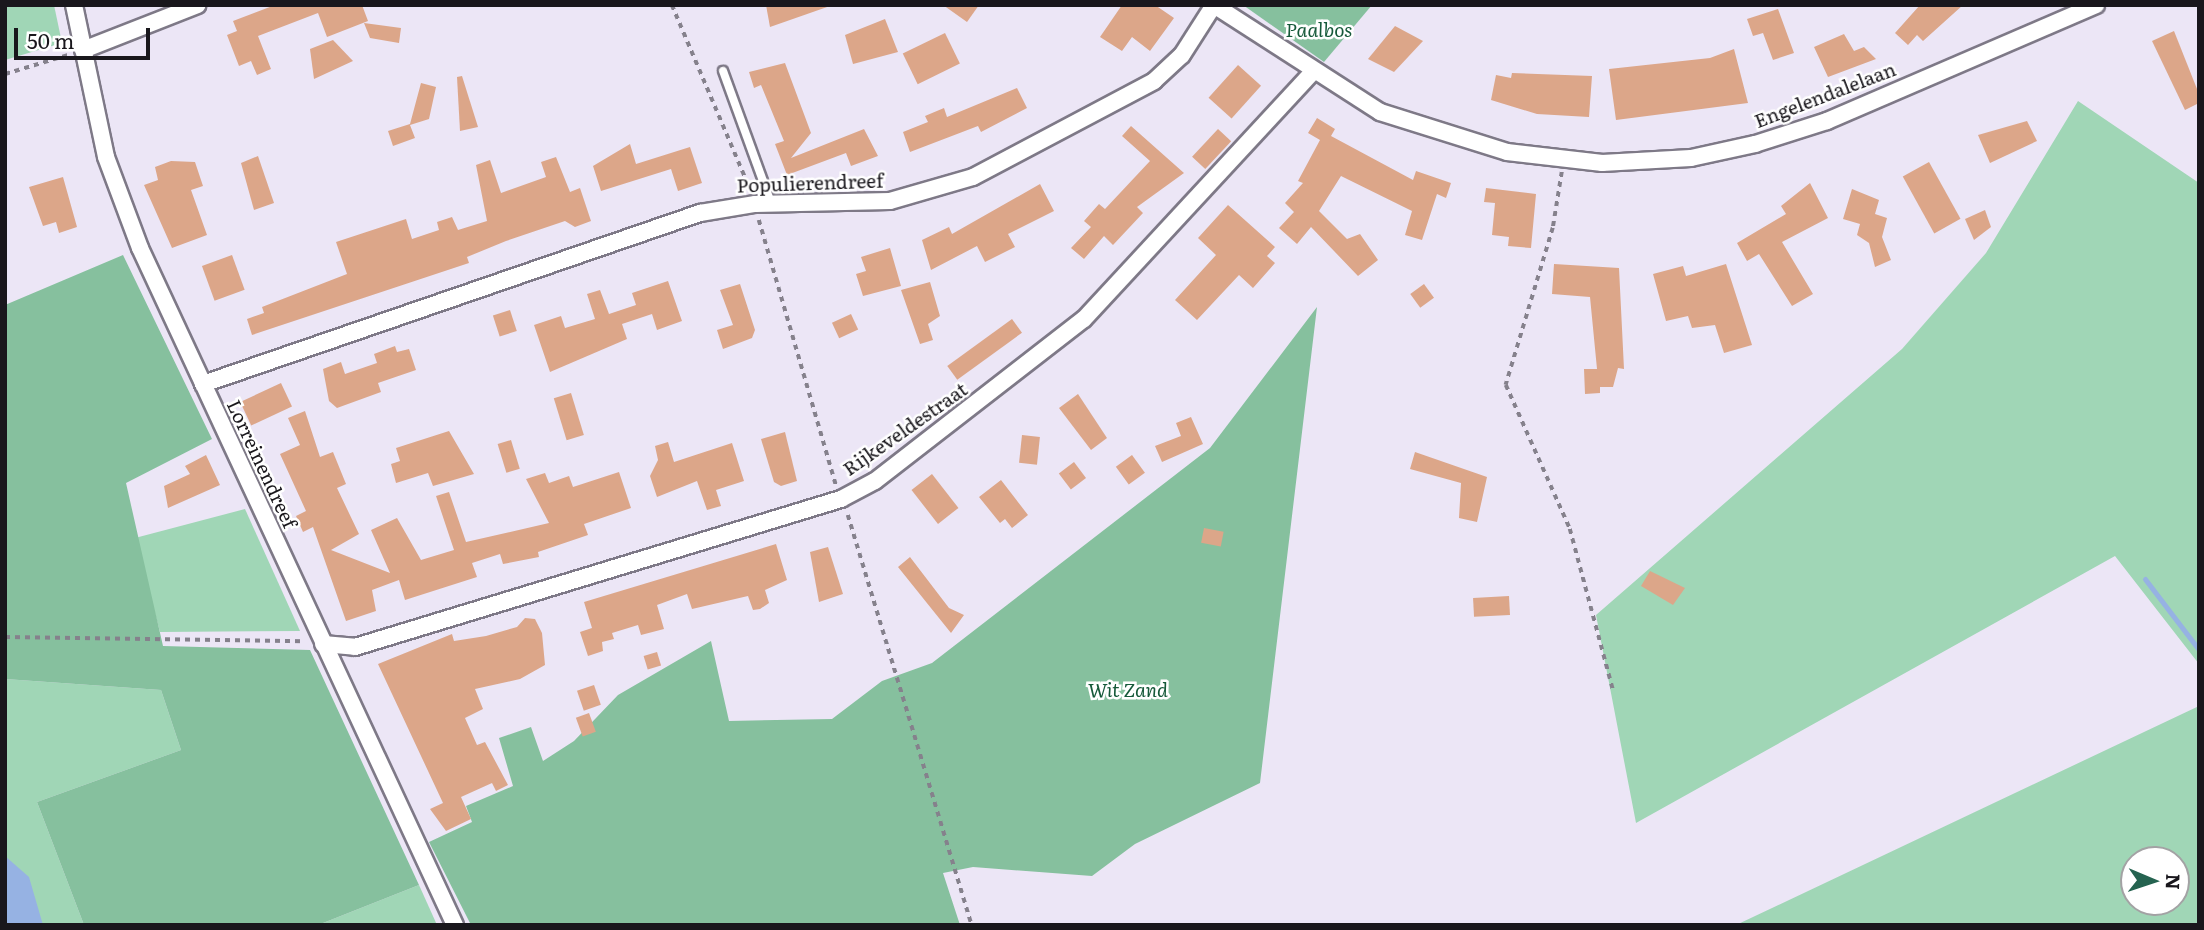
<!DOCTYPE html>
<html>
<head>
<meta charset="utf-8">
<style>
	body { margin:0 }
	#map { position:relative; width:2204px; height:930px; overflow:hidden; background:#ece6f6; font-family:Literata,serif }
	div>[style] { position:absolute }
	.green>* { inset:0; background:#a0d6b6 }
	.forest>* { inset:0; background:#86c09e }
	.water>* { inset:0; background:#96b2e3 }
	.stream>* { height:5px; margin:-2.5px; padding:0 2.5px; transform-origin:2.5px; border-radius:2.5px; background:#96b2e3 }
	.building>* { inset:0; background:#dca689; transform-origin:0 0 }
	.path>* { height:3.5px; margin-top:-1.75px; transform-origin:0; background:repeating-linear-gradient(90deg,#85818c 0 5px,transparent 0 10px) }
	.roads { filter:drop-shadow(2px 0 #7e7987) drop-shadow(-2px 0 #7e7987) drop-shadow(0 2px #7e7987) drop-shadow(0 -2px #7e7987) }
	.service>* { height:8px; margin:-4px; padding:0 4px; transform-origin:4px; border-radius:4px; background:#fff }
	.minor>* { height:16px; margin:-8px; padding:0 8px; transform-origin:8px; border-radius:8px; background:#fff }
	span { translate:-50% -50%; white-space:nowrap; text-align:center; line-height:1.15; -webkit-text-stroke:5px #fff; paint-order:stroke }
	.park-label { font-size:19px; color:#155939; font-style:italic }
	.street-label { font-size:19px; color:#19171c }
	.frame { position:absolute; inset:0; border:7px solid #19171c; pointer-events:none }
	.north { position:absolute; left:2120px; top:846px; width:70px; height:70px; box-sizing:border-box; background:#fff; border:2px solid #a3a2a4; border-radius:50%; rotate:92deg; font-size:19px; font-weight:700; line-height:28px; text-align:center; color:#19171c }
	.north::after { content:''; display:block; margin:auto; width:24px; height:32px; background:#256350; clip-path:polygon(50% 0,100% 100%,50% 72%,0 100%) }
	.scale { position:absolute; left:14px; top:28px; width:136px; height:32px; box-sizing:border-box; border:4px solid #19171c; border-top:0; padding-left:9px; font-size:21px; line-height:24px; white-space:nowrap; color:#19171c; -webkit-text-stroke:5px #fff; paint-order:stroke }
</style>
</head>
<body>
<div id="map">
	<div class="green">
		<i style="clip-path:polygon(5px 5px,54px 5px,62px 43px,5px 60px)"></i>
		<i style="clip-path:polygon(2078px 101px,2199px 183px,2199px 664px,2115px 556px,1636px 823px,1596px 615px,1902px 349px,1986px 253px)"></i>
		<i style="clip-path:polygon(245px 509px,300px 631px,160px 632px,135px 538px)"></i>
		<i style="clip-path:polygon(5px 679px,161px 690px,181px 750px,37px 802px,84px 925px,5px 925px)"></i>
		<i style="clip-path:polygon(evenodd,2199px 706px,2199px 925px,1736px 925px,2199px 706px,2176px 860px,2176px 902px,2134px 902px,2134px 860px,2176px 860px)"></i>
		<i style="clip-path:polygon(419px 885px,437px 925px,318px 925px)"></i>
	</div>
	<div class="forest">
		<i style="clip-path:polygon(1243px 5px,1372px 5px,1324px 62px)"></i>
		<i style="clip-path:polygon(123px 255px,212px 439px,126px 483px,163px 646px,310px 650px,419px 885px,318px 925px,84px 925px,37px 802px,181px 750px,161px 690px,5px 679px,5px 305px)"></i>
		<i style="clip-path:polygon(1317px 307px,1260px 783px,1135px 844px,1092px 876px,973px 867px,943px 873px,960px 925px,471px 925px,429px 842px,472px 822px,466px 806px,513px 786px,499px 738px,531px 727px,543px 761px,574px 741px,618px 695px,711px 641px,729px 721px,832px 719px,882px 681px,932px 663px,1210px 448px)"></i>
	</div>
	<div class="water">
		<i style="clip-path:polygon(5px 856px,29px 877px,43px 925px,5px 925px)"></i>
	</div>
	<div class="stream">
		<i style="left:2145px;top:579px;width:89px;rotate:52.7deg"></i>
	</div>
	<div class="building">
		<i style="clip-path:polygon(275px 5px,362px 5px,368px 21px,327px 37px,318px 13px,258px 36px,271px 69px,257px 75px,251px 61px,239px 66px,227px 35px,237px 31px,233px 21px)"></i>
		<i style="clip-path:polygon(766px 5px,830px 5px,830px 6px,770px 27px)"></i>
		<i style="clip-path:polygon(943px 5px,979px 5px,967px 22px)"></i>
		<i style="clip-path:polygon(1122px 5px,1155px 5px,1174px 18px,1150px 51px,1132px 37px,1122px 51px,1100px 37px)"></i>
		<i style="clip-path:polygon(1920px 5px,1963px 5px,1923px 41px,1917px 35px,1908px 45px,1895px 33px)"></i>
		<i style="clip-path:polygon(1778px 9px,1794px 53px,1773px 60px,1763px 33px,1753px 36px,1747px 19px)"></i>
		<i style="clip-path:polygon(885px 19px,898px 52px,853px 64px,845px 35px)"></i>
		<i style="clip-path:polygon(364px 23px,401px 28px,399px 43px,370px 38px)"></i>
		<i style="clip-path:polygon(1395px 26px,1423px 41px,1394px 72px,1368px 59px)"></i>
		<i style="clip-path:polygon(2174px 31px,2199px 94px,2199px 103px,2185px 110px,2152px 41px)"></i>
		<i style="left:945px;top:33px;width:34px;height:47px;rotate:64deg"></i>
		<i style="clip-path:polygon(1844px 34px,1854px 51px,1864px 47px,1876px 59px,1828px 77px,1814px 47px)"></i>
		<i style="clip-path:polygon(333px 40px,353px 61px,314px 79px,310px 49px)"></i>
		<i style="clip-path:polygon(1734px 49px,1748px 103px,1616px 120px,1609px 69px,1710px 58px)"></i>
		<i style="clip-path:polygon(785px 63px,811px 133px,791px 158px,864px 129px,878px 156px,851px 166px,846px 153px,787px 175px,775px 144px,784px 141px,761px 85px,754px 88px,749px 72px)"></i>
		<i style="left:1238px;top:65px;width:31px;height:44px;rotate:42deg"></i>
		<i style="clip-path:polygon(1512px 73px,1592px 76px,1589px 117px,1537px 114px,1491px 100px,1496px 75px,1511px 78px)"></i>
		<i style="clip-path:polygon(462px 76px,478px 127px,460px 131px,457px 77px)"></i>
		<i style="clip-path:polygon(421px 83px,436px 87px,429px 119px,410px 125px,415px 138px,393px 146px,388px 131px,410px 124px)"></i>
		<i style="clip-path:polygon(1017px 88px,1027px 108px,981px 132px,978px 126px,910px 152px,903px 132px,928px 122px,925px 116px,944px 108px,947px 117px)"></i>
		<i style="clip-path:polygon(1317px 118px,1335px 129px,1331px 136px,1413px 180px,1416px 171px,1451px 183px,1446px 198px,1437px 194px,1422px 240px,1405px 235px,1412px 211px,1341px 176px,1319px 211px,1347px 239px,1360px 234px,1378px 260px,1358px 276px,1311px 227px,1297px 244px,1279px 228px,1294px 212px,1285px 203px,1303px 183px,1298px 181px,1320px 140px,1308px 133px)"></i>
		<i style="clip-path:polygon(2027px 121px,2037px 141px,1990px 163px,1978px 135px)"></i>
		<i style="clip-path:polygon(1131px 126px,1184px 173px,1137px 207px,1143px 213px,1113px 245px,1104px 236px,1084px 259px,1071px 248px,1091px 227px,1084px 221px,1099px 204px,1105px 209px,1150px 161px,1122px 136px)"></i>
		<i style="left:1218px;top:129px;width:18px;height:38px;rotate:43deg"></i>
		<i style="clip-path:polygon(630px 144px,636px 164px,690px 147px,702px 183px,678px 191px,671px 169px,601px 191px,593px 166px)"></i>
		<i style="clip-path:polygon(258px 156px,274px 203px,254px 210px,241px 163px)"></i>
		<i style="clip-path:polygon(556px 157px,570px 192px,580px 188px,591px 221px,575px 227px,565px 221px,506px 241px,467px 257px,469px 263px,252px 335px,247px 319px,264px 313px,262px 307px,347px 274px,336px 242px,406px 219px,412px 239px,439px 230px,437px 222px,452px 217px,458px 230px,487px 221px,476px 165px,490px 160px,501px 193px,546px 177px,541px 162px)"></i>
		<i style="clip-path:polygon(171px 161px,195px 162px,203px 186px,191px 190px,207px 235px,172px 248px,144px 185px,158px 180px,155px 167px)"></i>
		<i style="left:1929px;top:162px;width:65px;height:30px;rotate:61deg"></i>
		<i style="clip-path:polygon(63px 177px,77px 227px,59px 233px,56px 222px,43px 226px,29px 187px)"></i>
		<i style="clip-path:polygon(1810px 183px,1828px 218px,1782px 242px,1813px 294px,1792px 306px,1759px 254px,1747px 261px,1737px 243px,1786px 214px,1781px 206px)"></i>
		<i style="clip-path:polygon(1040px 184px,1054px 211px,1008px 234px,1015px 247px,985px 262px,977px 246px,931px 270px,922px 240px,949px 227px,952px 234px)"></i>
		<i style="clip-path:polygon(1486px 188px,1536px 194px,1531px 248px,1508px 246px,1509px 237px,1492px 235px,1495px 203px,1484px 202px)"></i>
		<i style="clip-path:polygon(1852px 189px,1879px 200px,1875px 214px,1887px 218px,1882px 237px,1891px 260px,1875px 267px,1869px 243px,1857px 235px,1860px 224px,1843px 219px)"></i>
		<i style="clip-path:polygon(1228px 205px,1275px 247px,1267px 256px,1275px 263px,1253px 288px,1239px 275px,1197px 320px,1175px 300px,1216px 255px,1198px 238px)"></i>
		<i style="clip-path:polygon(1985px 210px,1991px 227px,1974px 240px,1965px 219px)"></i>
		<i style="clip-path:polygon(890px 248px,901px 286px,863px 296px,856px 274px,866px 271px,861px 257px)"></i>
		<i style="left:232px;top:255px;width:37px;height:32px;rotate:70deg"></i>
		<i style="clip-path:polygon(1554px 264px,1619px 268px,1624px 369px,1618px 368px,1613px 387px,1600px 387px,1600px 393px,1585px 394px,1584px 369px,1597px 369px,1590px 297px,1552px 294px)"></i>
		<i style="clip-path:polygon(1726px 264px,1752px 345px,1724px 353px,1715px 325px,1692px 328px,1688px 316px,1666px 321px,1653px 274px,1683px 266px,1686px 276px)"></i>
		<i style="clip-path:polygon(668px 281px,682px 321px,657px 330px,652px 314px,622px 324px,627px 339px,550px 372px,534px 325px,561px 316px,565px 328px,595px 319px,587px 294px,600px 290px,609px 314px,636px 305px,632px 293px)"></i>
		<i style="clip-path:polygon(930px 282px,940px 316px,928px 324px,933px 340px,920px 344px,901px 290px)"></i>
		<i style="clip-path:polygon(740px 284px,755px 330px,752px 338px,723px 349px,717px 330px,733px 325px,720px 290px)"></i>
		<i style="left:1424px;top:284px;width:17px;height:17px;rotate:54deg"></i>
		<i style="left:510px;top:310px;width:22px;height:18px;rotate:72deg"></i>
		<i style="left:851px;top:314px;width:17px;height:21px;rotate:65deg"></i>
		<i style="left:1012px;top:319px;width:17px;height:80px;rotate:54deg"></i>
		<i style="clip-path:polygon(395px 346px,397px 352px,409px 349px,416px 370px,378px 383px,381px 392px,337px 408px,329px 401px,323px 369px,341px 362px,345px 374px,377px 363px,374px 354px)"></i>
		<i style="left:281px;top:383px;width:26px;height:45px;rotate:65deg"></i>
		<i style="left:571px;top:393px;width:44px;height:18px;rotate:73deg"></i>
		<i style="clip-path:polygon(1078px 394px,1107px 438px,1091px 450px,1059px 408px)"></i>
		<i style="clip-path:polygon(305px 411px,320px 457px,333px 452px,346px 484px,337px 488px,359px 534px,331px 550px,390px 573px,371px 530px,397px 518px,421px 560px,454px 550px,436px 496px,449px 492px,466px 542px,549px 523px,526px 479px,545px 473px,549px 483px,569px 476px,573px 487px,619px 472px,631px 508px,584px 524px,588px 535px,538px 552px,539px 557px,503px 564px,500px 554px,472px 563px,477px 577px,405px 600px,399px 580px,372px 590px,376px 611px,346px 621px,313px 527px,303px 532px,296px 516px,306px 511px,280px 454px,300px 445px,288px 418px)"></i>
		<i style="clip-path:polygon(1191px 417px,1203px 444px,1162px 462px,1155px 446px,1181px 436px,1176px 423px)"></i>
		<i style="clip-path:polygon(449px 431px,474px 474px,433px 486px,428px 473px,396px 483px,391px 464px,400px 461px,396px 448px)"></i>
		<i style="clip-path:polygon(785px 432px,797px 481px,781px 486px,774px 482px,761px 439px)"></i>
		<i style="left:1022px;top:435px;width:18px;height:28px;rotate:6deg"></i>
		<i style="left:511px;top:440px;width:30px;height:14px;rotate:73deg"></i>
		<i style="clip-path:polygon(668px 442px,674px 462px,732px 443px,744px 481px,716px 490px,721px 506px,707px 510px,697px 481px,657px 497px,650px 476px,658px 460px,655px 446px)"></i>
		<i style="clip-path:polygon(1415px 452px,1487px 477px,1477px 522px,1459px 518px,1461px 483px,1410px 469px)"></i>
		<i style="clip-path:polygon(206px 455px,220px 485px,168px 508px,164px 486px,190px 474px,185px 466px)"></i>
		<i style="left:1132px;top:455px;width:22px;height:20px;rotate:54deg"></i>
		<i style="left:1074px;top:462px;width:20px;height:19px;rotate:53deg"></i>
		<i style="left:932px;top:474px;width:43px;height:26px;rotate:52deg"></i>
		<i style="clip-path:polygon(1001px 480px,1028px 515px,1012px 528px,1005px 519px,1000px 523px,979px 497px)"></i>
		<i style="left:1204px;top:528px;width:20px;height:15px;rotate:11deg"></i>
		<i style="clip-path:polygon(776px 544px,787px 580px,765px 590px,769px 603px,760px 609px,753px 610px,748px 596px,692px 609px,687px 594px,657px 605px,664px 629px,641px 635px,638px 625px,612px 633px,614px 639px,602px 642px,603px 651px,588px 656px,580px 632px,592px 628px,584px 602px)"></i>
		<i style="clip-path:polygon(828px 547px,843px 594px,819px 602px,810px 552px)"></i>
		<i style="clip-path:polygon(910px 557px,949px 608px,964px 615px,951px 633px,898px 567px)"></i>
		<i style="clip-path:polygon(1650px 571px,1685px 588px,1673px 605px,1641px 586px)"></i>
		<i style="left:1509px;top:596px;width:19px;height:36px;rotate:87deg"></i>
		<i style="clip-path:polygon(525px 618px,535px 619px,542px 633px,545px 665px,520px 679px,475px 689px,483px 709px,465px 718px,477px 745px,485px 742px,508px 785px,496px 791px,492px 783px,461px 797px,471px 819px,446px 831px,430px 809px,443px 803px,378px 664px,452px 634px,454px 641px,486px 636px,517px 627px)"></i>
		<i style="left:657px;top:652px;width:14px;height:14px;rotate:73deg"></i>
		<i style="left:594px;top:685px;width:21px;height:18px;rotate:71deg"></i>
		<i style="left:589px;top:713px;width:20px;height:14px;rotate:70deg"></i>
	</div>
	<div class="path">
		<i style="left:672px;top:5px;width:200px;rotate:67deg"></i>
		<i style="left:5px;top:74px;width:66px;rotate:-16.8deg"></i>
		<i style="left:1562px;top:172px;width:57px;rotate:99.1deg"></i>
		<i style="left:1553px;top:228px;width:164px;rotate:106.7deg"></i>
		<i style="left:1506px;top:385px;width:158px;rotate:66deg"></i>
		<i style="left:1570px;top:529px;width:166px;rotate:75deg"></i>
		<i style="left:759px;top:220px;width:276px;rotate:73.8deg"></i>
		<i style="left:848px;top:515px;width:428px;rotate:73.2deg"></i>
		<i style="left:5px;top:637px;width:299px;rotate:0.8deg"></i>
	</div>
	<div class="roads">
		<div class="service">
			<i style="left:723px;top:71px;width:140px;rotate:70deg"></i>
		</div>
		<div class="minor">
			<i style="left:74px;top:5px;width:155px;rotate:78.1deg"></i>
			<i style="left:106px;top:157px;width:97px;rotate:69.5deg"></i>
			<i style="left:140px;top:248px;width:747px;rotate:65.05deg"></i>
			<i style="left:1214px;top:5px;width:197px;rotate:32.8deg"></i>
			<i style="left:1380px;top:112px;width:133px;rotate:17.5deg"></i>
			<i style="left:1507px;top:152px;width:96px;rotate:6.6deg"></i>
			<i style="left:1602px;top:163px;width:89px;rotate:-3.2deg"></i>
			<i style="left:1691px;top:158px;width:66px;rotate:-12.3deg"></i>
			<i style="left:1755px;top:144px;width:76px;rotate:-17.7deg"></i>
			<i style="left:1827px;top:121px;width:293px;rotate:-23.3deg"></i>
			<i style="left:83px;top:50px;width:123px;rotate:-21.4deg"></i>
			<i style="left:203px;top:384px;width:526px;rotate:-18.99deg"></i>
			<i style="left:700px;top:213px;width:56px;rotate:-9.3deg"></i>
			<i style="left:755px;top:204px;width:135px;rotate:-1.3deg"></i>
			<i style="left:890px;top:201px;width:86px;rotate:-16.1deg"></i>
			<i style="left:973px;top:177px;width:205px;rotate:-27.9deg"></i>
			<i style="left:1154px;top:81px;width:38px;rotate:-43deg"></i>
			<i style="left:1182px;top:55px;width:59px;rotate:-57.4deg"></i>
			<i style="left:323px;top:644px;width:32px;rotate:5deg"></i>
			<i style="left:355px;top:647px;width:508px;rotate:-16.94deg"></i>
			<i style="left:841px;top:499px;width:38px;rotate:-28deg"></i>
			<i style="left:875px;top:481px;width:264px;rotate:-37.8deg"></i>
			<i style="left:1084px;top:319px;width:338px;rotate:-47.2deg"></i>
		</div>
	</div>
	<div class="park-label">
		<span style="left:1319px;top:30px">Paalbos</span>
		<span style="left:1128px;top:690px">Wit Zand</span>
	</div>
	<div class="street-label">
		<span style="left:1825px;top:95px;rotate:-21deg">Engelendalelaan</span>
		<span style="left:810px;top:183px;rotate:-2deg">Populierendreef</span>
		<span style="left:905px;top:429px;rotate:-35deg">Rijkeveldestraat</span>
		<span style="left:262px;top:464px;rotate:65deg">Lorreinendreef</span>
	</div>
	<div class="frame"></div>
	<div class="north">N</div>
	<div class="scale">50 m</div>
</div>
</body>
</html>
